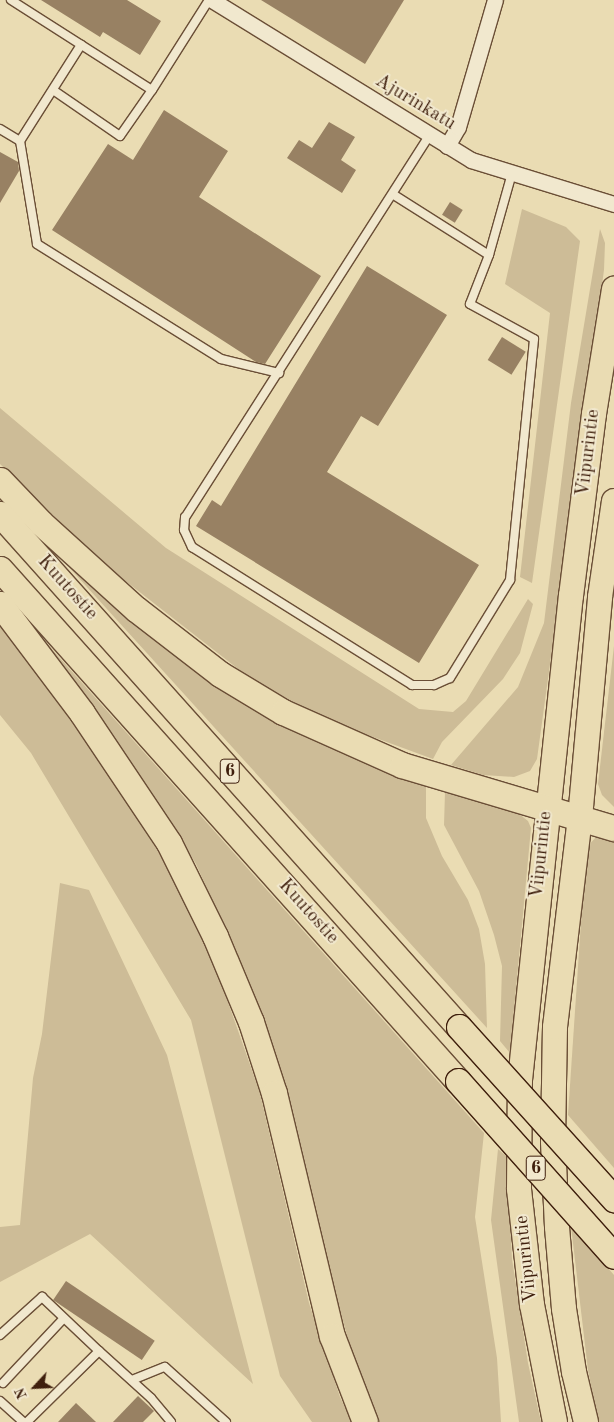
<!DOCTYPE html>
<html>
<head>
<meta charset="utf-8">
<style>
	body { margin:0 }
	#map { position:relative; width:614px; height:1422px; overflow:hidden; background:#eadcb3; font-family:"Old Standard TT",serif }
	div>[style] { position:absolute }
	.green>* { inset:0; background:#cdbc97 }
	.building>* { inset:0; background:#988163; transform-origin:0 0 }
	.roads { filter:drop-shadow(1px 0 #6a4e36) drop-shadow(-1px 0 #6a4e36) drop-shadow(0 1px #6a4e36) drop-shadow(0 -1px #6a4e36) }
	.service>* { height:8px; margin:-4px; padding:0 4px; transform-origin:4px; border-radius:4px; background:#f1e8ce }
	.minor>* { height:15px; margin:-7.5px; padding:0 7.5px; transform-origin:7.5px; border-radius:7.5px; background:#f1e8ce }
	.primary>* { height:24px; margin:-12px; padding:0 12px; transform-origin:12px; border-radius:12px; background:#eadcb3 }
	.trunk>* { height:25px; margin:-12.5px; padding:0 12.5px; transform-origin:12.5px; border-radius:12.5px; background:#eadcb3 }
	.bridges { filter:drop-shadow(1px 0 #3f1f0d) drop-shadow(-1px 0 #3f1f0d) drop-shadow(0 1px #3f1f0d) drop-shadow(0 -1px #3f1f0d) }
	.trunk-bridge>* { height:25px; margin:-12.5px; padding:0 12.5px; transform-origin:12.5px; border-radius:12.5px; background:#eadcb3 }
	span { translate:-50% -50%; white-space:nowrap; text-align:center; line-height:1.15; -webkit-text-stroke:4px #f1e8ce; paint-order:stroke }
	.shield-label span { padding:1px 4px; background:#f1e8ce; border:1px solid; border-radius:4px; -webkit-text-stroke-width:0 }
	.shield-label { font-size:18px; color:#3f1f0d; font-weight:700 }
	.street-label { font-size:19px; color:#3f1f0d }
	.north { position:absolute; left:10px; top:1362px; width:50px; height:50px; -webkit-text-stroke:4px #f1e8ce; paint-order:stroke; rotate:245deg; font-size:14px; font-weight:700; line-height:20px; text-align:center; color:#3f1f0d }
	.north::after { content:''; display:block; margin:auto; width:18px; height:22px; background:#3f1f0d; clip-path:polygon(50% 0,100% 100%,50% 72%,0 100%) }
</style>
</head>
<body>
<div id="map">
	<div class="green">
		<i style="clip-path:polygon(522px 209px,566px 227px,580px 241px,532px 583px,520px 577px,550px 313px,505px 284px)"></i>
		<i style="clip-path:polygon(600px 229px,605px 243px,604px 270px,537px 759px,530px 771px,514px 777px,483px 775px,451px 765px,518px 687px,544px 623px,571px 403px)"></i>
		<i style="clip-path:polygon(0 408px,166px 548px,419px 709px,453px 712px,466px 701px,528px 599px,533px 604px,520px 653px,503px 679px,442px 742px,433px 759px,327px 720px,251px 679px,105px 565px,0 464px)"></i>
		<i style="clip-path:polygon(69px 561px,120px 609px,194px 670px,288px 727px,426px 782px,426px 818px,442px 856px,468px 900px,479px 929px,485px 964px,487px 1028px,67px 565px)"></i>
		<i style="clip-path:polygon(0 624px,115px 781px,168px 868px,210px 951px,260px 1093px,309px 1303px,340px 1397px,352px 1422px,312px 1422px,280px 1376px,191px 1020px,31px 753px,0 715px)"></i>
		<i style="clip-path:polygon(42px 638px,484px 1133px,475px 1217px,497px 1358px,501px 1422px,377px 1422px,354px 1361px,321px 1241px,286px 1087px,242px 967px,196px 864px,141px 777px)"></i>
		<i style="clip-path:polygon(614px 646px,614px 807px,602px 795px,598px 784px)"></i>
		<i style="clip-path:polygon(445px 792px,514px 810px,528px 821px,531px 828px,510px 1053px,500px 1041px,502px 966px,494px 935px,479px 891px,444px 825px)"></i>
		<i style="clip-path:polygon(597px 836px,614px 841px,614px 1168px,568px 1115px,586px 848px)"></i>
		<i style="clip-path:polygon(60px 883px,89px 890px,167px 1055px,253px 1384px,90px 1234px,0 1282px,0 1227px,20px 1225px,33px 1078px,42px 1034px)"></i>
		<i style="clip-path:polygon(498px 1149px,507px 1157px,512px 1259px,528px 1363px,541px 1422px,519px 1422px,491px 1220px)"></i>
		<i style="clip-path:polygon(571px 1226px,614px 1275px,614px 1422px,598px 1422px,588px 1370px)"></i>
	</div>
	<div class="building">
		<i style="clip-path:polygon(41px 0,127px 0,161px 21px,140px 55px,103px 32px,100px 37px)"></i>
		<i style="clip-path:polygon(261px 0,404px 0,365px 64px)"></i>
		<i style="clip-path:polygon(164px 110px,228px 151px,199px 197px,321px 276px,265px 364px,256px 362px,52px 230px,108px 144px,133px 160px)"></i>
		<i style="clip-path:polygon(329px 122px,355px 137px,341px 160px,356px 170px,342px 193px,287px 158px,299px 140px,312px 148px)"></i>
		<i style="clip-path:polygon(0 152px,18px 162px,19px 171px,0 203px)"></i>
		<i style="left:450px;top:202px;width:15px;height:15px;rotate:32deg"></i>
		<i style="clip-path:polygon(367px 266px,447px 315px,378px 426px,361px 416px,327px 472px,479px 565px,419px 663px,196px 526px,212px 500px,221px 506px)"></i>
		<i style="left:502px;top:337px;width:28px;height:27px;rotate:32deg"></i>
		<i style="left:66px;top:1281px;width:107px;height:23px;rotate:34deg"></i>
		<i style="clip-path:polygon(138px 1396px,154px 1411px,143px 1422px,113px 1422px)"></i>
		<i style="clip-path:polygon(76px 1403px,96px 1422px,58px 1422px)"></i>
	</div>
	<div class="roads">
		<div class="service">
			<i style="left:11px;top:0;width:167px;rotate:32.6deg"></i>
			<i style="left:152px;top:90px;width:107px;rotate:-57.7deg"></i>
			<i style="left:53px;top:90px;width:81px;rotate:34.5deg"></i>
			<i style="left:120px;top:136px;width:56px;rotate:-55.2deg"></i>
			<i style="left:0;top:129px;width:23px;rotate:31deg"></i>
			<i style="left:20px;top:141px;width:104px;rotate:80.6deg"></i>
			<i style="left:37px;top:244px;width:217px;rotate:32deg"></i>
			<i style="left:221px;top:359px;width:60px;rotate:13.6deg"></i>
			<i style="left:429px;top:136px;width:452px;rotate:122.6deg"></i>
			<i style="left:185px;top:517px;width:13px;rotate:94deg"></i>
			<i style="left:184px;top:530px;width:19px;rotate:65deg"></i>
			<i style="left:192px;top:547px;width:260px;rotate:32.1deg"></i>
			<i style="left:412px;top:685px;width:22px"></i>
			<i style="left:434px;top:685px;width:17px;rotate:-24deg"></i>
			<i style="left:450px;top:678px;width:115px;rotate:-58.5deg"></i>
			<i style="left:510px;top:580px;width:242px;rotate:-84.3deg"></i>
			<i style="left:534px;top:339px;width:73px;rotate:-151.3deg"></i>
			<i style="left:470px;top:304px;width:53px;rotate:-68.8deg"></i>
			<i style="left:20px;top:141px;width:114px;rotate:-57.6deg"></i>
			<i style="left:394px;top:195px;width:112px;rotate:32.3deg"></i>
			<i style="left:489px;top:255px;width:85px;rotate:-74.3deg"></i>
			<i style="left:0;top:1335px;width:57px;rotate:-42.1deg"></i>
			<i style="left:42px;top:1297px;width:79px;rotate:43.5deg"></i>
			<i style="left:132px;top:1380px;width:35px;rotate:-22deg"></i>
			<i style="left:165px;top:1367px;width:82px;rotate:42deg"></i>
			<i style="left:3px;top:1383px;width:89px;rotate:-46.8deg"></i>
			<i style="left:0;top:1401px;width:31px;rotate:42deg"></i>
			<i style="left:27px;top:1422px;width:101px;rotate:-44.6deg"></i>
			<i style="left:99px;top:1351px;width:70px;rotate:42.1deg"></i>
			<i style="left:151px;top:1398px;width:31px;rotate:50deg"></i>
		</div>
		<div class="minor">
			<i style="left:212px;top:0;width:304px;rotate:31.7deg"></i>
			<i style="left:471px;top:160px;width:150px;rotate:17.1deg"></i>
			<i style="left:447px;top:146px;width:22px;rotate:-60deg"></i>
			<i style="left:458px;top:127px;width:132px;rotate:-73.8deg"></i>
		</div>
		<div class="primary">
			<i style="left:555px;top:1422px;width:119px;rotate:-101.1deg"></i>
			<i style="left:532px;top:1305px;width:117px;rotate:-96.4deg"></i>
			<i style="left:519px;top:1189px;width:109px;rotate:-89.5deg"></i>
			<i style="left:520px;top:1080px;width:487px;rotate:-84deg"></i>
			<i style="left:571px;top:596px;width:183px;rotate:-82.8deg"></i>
			<i style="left:594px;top:414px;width:127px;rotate:-80.9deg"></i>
			<i style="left:586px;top:1422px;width:51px;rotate:-103.5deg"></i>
			<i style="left:574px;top:1372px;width:64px;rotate:-99deg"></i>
			<i style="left:564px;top:1309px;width:82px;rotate:-94.9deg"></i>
			<i style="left:557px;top:1227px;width:86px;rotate:-92.7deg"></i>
			<i style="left:553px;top:1141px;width:114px;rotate:-89deg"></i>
			<i style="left:555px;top:1027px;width:210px;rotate:-83.2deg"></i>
			<i style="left:580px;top:818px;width:222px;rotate:-84.8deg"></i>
			<i style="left:600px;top:597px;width:97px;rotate:-81.7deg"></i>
		</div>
		<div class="trunk">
			<i style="left:0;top:480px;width:59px;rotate:46.4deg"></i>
			<i style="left:41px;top:523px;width:128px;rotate:42.2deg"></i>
			<i style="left:136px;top:609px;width:106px;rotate:37.7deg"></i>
			<i style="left:220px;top:674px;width:74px;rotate:31.1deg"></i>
			<i style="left:283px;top:712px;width:130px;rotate:24deg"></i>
			<i style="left:402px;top:765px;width:221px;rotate:16.6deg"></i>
			<i style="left:0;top:514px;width:688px;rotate:48.18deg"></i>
			<i style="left:0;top:569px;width:687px;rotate:48.19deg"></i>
			<i style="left:0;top:604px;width:136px;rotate:53deg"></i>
			<i style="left:82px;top:713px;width:156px;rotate:56.2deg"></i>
			<i style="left:169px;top:843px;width:104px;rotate:63.7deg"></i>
			<i style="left:215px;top:936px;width:93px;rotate:67.3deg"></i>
			<i style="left:251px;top:1022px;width:75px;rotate:72.1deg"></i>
			<i style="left:274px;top:1093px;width:250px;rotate:76.6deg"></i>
			<i style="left:332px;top:1336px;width:92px;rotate:69deg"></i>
		</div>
	</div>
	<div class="bridges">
		<div class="trunk-bridge">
			<i style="left:459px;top:1027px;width:232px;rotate:48deg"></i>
			<i style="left:458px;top:1081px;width:234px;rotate:48.3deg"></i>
		</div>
	</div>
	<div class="shield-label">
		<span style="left:230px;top:771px">6</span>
		<span style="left:536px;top:1168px">6</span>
	</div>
	<div class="street-label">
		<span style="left:415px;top:103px;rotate:31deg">Ajurinkatu</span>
		<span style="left:589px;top:453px;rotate:-83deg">Viipurintie</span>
		<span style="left:67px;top:588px;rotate:48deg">Kuutostie</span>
		<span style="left:542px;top:855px;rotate:-84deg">Viipurintie</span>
		<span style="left:308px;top:912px;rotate:48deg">Kuutostie</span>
		<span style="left:527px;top:1259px;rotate:-96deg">Viipurintie</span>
	</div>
	<div class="north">N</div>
</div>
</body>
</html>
